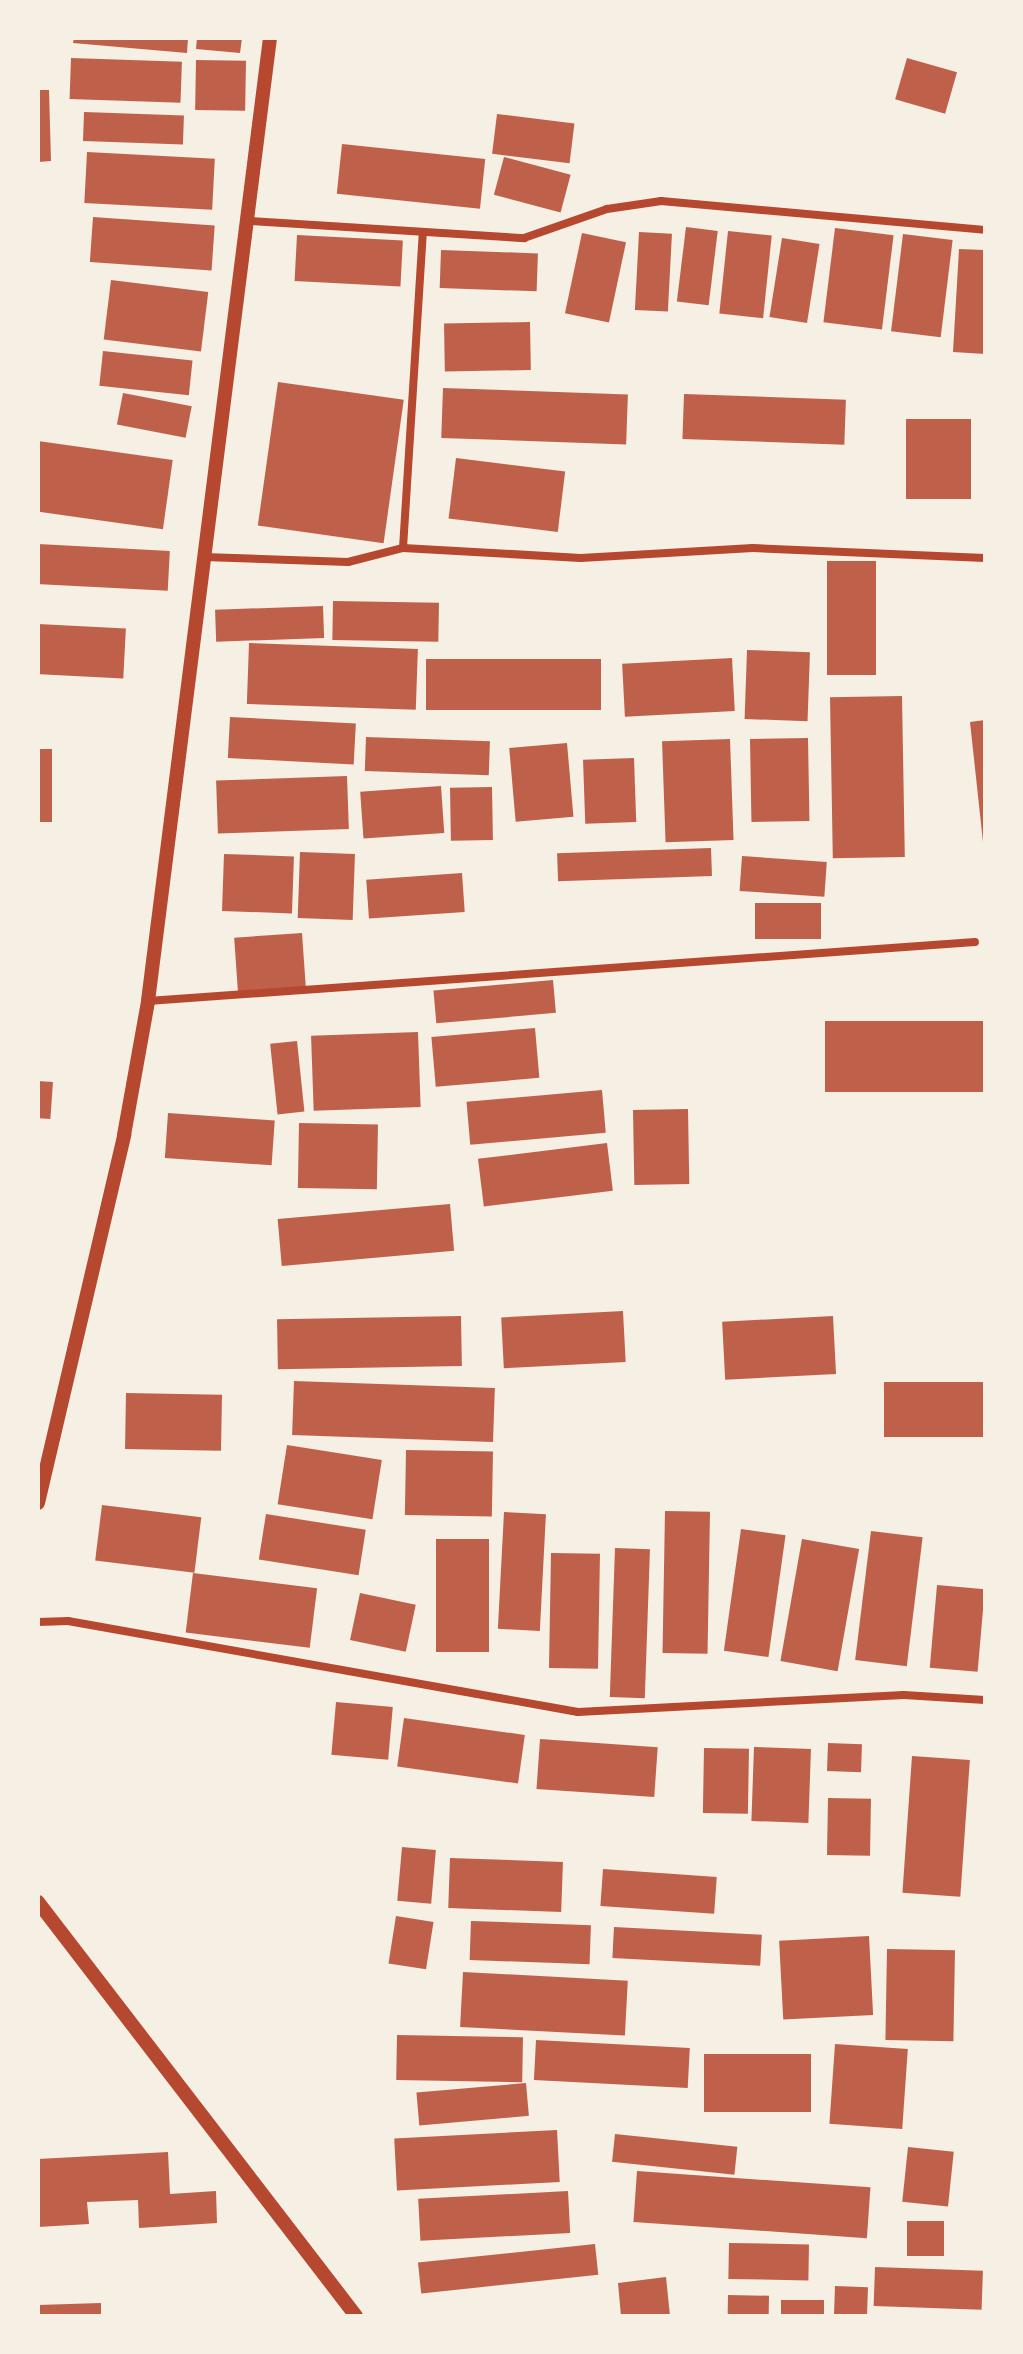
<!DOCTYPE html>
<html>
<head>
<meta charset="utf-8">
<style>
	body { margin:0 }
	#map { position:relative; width:1023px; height:2354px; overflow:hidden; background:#f6efe4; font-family:"Libre Baskerville",serif }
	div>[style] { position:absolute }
	.building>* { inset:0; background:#bf614a; transform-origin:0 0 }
	.minor>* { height:8px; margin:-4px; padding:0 4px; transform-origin:4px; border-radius:4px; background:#b5482f }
	.tertiary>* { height:14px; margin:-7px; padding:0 7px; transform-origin:7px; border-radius:7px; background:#b5482f }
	span { translate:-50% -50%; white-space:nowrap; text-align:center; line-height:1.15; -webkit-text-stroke:6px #f6efe4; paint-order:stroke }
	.frame { position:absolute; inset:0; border:40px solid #f6efe4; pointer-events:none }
</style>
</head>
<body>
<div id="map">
	<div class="building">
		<i style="clip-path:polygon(74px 38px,188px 38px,187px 53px,73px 43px)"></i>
		<i style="clip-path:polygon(197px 38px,242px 38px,240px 53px,196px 49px)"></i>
		<i style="left:71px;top:58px;width:111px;height:41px;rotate:2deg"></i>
		<i style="left:907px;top:58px;width:52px;height:43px;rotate:16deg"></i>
		<i style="left:196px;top:60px;width:50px;height:50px;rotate:1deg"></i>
		<i style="clip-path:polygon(38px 90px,49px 90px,51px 161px,38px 162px)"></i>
		<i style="left:84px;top:112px;width:100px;height:29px;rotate:2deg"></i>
		<i style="left:497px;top:114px;width:78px;height:40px;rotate:7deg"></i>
		<i style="left:342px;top:144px;width:144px;height:50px;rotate:6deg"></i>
		<i style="left:87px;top:152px;width:128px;height:51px;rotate:3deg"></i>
		<i style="left:504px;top:157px;width:69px;height:39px;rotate:15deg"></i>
		<i style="left:93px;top:217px;width:122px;height:45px;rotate:4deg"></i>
		<i style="left:686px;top:227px;width:32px;height:75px;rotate:7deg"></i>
		<i style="left:835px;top:228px;width:59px;height:95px;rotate:7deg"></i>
		<i style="left:728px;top:231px;width:44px;height:83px;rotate:6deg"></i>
		<i style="left:639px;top:232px;width:33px;height:78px;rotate:3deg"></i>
		<i style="left:582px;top:233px;width:45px;height:82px;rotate:12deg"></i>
		<i style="left:903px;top:234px;width:50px;height:98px;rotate:7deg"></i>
		<i style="left:297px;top:235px;width:106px;height:46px;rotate:3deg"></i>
		<i style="left:782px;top:238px;width:38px;height:80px;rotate:9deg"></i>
		<i style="clip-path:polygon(959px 249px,985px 250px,985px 354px,953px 352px)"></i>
		<i style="left:441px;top:250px;width:97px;height:38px;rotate:2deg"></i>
		<i style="left:111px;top:280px;width:98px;height:60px;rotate:7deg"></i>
		<i style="left:530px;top:322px;width:48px;height:86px;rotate:89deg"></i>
		<i style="left:103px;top:351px;width:90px;height:35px;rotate:6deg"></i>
		<i style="left:278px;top:382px;width:127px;height:145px;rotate:8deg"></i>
		<i style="left:443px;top:388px;width:185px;height:50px;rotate:2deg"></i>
		<i style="left:123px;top:393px;width:70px;height:32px;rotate:11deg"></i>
		<i style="left:684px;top:394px;width:162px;height:45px;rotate:2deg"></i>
		<i style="left:906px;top:419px;width:65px;height:80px"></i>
		<i style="left:38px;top:441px;width:136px;height:70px;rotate:8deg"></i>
		<i style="left:456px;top:458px;width:110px;height:61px;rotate:7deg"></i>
		<i style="left:38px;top:544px;width:132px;height:40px;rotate:3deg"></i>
		<i style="left:876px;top:561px;width:114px;height:49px;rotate:90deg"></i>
		<i style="left:333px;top:601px;width:106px;height:39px;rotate:1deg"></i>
		<i style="left:323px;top:606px;width:32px;height:108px;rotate:88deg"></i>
		<i style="left:38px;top:624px;width:88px;height:50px;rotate:3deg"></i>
		<i style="left:249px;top:643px;width:169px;height:61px;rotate:2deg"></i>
		<i style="left:747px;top:650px;width:63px;height:69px;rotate:2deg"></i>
		<i style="left:732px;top:658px;width:53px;height:110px;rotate:87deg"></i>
		<i style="left:426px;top:659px;width:175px;height:51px"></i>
		<i style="left:902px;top:696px;width:161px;height:72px;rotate:89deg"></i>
		<i style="left:230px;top:717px;width:126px;height:41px;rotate:3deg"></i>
		<i style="clip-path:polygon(985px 720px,985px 842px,983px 842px,970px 722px)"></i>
		<i style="left:366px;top:737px;width:124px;height:34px;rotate:2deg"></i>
		<i style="left:808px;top:738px;width:83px;height:58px;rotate:89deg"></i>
		<i style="left:730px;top:739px;width:101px;height:68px;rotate:88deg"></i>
		<i style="left:567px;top:743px;width:74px;height:58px;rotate:85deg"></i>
		<i style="left:38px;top:749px;width:14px;height:73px"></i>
		<i style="left:634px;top:758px;width:64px;height:51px;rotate:88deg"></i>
		<i style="left:347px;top:776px;width:53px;height:131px;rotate:88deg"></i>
		<i style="left:441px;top:786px;width:47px;height:81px;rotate:86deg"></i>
		<i style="left:492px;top:787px;width:53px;height:42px;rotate:89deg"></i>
		<i style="left:711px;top:848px;width:28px;height:154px;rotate:88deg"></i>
		<i style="left:300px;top:852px;width:55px;height:66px;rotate:2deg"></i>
		<i style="left:224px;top:854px;width:70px;height:57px;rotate:2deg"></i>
		<i style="left:742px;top:856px;width:85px;height:35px;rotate:4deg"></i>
		<i style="left:462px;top:873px;width:39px;height:96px;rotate:86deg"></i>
		<i style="left:821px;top:903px;width:36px;height:66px;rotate:90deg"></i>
		<i style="left:302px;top:933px;width:55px;height:68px;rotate:86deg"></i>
		<i style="left:553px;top:980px;width:33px;height:120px;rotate:85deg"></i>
		<i style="left:985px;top:1021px;width:71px;height:160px;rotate:90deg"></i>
		<i style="left:535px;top:1028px;width:50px;height:104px;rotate:85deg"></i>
		<i style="left:418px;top:1032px;width:75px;height:107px;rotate:88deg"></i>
		<i style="left:297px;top:1041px;width:71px;height:27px;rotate:84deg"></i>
		<i style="left:38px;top:1081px;width:15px;height:37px;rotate:4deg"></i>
		<i style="left:602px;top:1090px;width:43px;height:136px;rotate:85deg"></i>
		<i style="left:688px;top:1109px;width:75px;height:55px;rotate:89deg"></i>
		<i style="left:168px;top:1113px;width:107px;height:45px;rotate:4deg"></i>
		<i style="left:299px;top:1123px;width:79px;height:65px;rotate:1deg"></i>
		<i style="left:607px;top:1143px;width:48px;height:130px;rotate:83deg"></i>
		<i style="left:450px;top:1204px;width:47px;height:173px;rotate:85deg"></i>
		<i style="left:623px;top:1311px;width:51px;height:122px;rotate:87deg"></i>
		<i style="left:461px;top:1316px;width:50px;height:184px;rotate:89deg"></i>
		<i style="left:833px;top:1316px;width:58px;height:111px;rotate:87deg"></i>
		<i style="left:294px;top:1381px;width:201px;height:54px;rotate:2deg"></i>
		<i style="left:985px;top:1382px;width:55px;height:101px;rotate:90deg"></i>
		<i style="left:126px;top:1393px;width:96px;height:56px;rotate:1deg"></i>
		<i style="left:287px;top:1445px;width:96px;height:60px;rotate:9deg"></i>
		<i style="left:406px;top:1450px;width:87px;height:65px;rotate:1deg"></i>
		<i style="left:102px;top:1505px;width:100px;height:56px;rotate:7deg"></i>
		<i style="left:665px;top:1511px;width:45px;height:142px;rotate:1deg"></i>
		<i style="left:504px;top:1512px;width:42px;height:117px;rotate:3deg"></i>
		<i style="left:266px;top:1514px;width:101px;height:46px;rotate:9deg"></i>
		<i style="left:741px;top:1529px;width:45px;height:123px;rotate:8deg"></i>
		<i style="left:871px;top:1531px;width:52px;height:130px;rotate:7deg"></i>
		<i style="left:436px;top:1539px;width:53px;height:113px"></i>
		<i style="left:802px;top:1539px;width:58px;height:124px;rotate:10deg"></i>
		<i style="left:615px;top:1548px;width:35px;height:149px;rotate:2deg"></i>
		<i style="left:551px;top:1553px;width:49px;height:115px;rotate:1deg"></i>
		<i style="left:193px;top:1573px;width:125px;height:60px;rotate:7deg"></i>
		<i style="left:937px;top:1585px;width:48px;height:83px;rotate:5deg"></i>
		<i style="left:360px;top:1593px;width:57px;height:48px;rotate:12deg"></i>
		<i style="left:336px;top:1702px;width:57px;height:53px;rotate:5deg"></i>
		<i style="left:404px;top:1718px;width:122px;height:49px;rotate:8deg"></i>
		<i style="left:540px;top:1739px;width:118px;height:50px;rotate:4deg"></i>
		<i style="left:828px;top:1743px;width:34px;height:28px;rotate:2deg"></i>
		<i style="left:754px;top:1747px;width:57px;height:74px;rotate:2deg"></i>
		<i style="left:704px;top:1748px;width:45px;height:65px;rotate:1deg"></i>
		<i style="left:912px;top:1756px;width:58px;height:137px;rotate:4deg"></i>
		<i style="left:828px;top:1798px;width:43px;height:57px;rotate:1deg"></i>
		<i style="left:402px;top:1847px;width:34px;height:54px;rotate:5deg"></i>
		<i style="left:450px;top:1858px;width:113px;height:50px;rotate:2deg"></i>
		<i style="left:603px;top:1869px;width:114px;height:37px;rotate:4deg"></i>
		<i style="left:396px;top:1916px;width:38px;height:48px;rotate:9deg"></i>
		<i style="left:471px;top:1921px;width:120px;height:39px;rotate:2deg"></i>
		<i style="left:614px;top:1927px;width:148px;height:31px;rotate:3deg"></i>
		<i style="left:869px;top:1936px;width:79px;height:90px;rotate:87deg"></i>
		<i style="left:887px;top:1949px;width:68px;height:91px;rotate:1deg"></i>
		<i style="left:463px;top:1972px;width:165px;height:55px;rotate:3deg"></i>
		<i style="left:397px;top:2035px;width:126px;height:45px;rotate:1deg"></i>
		<i style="left:536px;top:2040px;width:154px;height:40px;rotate:3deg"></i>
		<i style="left:835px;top:2044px;width:73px;height:80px;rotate:4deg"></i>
		<i style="left:704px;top:2054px;width:107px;height:58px"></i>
		<i style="left:526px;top:2083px;width:33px;height:110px;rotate:85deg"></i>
		<i style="left:557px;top:2130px;width:52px;height:163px;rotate:87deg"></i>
		<i style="left:615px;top:2134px;width:123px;height:28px;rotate:6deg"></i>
		<i style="left:908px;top:2147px;width:46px;height:55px;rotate:6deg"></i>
		<i style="clip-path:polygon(168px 2152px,170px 2194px,216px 2191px,217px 2223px,139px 2228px,138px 2200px,87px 2202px,89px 2224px,38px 2227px,38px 2159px)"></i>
		<i style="left:637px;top:2171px;width:234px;height:51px;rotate:4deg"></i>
		<i style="left:568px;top:2191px;width:42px;height:150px;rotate:87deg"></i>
		<i style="left:907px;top:2221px;width:37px;height:35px"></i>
		<i style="left:729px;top:2243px;width:80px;height:36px;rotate:1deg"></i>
		<i style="left:595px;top:2244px;width:31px;height:178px;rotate:84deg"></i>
		<i style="left:875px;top:2267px;width:108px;height:39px;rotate:2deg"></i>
		<i style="clip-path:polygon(666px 2277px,670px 2316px,621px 2316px,618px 2283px)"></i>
		<i style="left:835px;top:2286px;width:33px;height:30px;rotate:2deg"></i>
		<i style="left:728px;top:2295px;width:41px;height:21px;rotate:1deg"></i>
		<i style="left:824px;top:2300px;width:16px;height:43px;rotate:90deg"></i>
		<i style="clip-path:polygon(101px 2303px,101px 2316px,38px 2316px,38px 2305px)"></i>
	</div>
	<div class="minor">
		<i style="left:251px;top:221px;width:274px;rotate:3.6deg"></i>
		<i style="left:524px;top:238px;width:88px;rotate:-19.3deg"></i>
		<i style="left:607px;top:209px;width:55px;rotate:-8.4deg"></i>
		<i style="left:661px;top:201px;width:325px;rotate:5.1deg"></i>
		<i style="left:403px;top:548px;width:315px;rotate:-86.4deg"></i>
		<i style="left:204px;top:557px;width:144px;rotate:2deg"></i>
		<i style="left:348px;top:562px;width:57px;rotate:-14.3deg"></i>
		<i style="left:403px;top:548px;width:178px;rotate:3.2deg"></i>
		<i style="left:581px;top:558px;width:172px;rotate:-3.3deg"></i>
		<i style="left:753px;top:548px;width:232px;rotate:2.5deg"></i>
		<i style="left:148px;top:1001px;width:829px;rotate:-4.08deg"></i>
		<i style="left:38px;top:1622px;width:30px;rotate:-2deg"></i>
		<i style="left:68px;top:1621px;width:518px;rotate:10.12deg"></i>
		<i style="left:578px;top:1712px;width:326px;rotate:-3deg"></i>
		<i style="left:904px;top:1695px;width:81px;rotate:3.5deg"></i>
	</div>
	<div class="tertiary">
		<i style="left:38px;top:1503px;width:378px;rotate:-76.8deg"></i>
		<i style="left:124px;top:1135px;width:136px;rotate:-79.8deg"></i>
		<i style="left:148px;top:1001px;width:971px;rotate:-82.78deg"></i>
		<i style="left:38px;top:1902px;width:522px;rotate:52.47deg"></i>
	</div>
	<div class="frame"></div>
</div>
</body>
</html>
